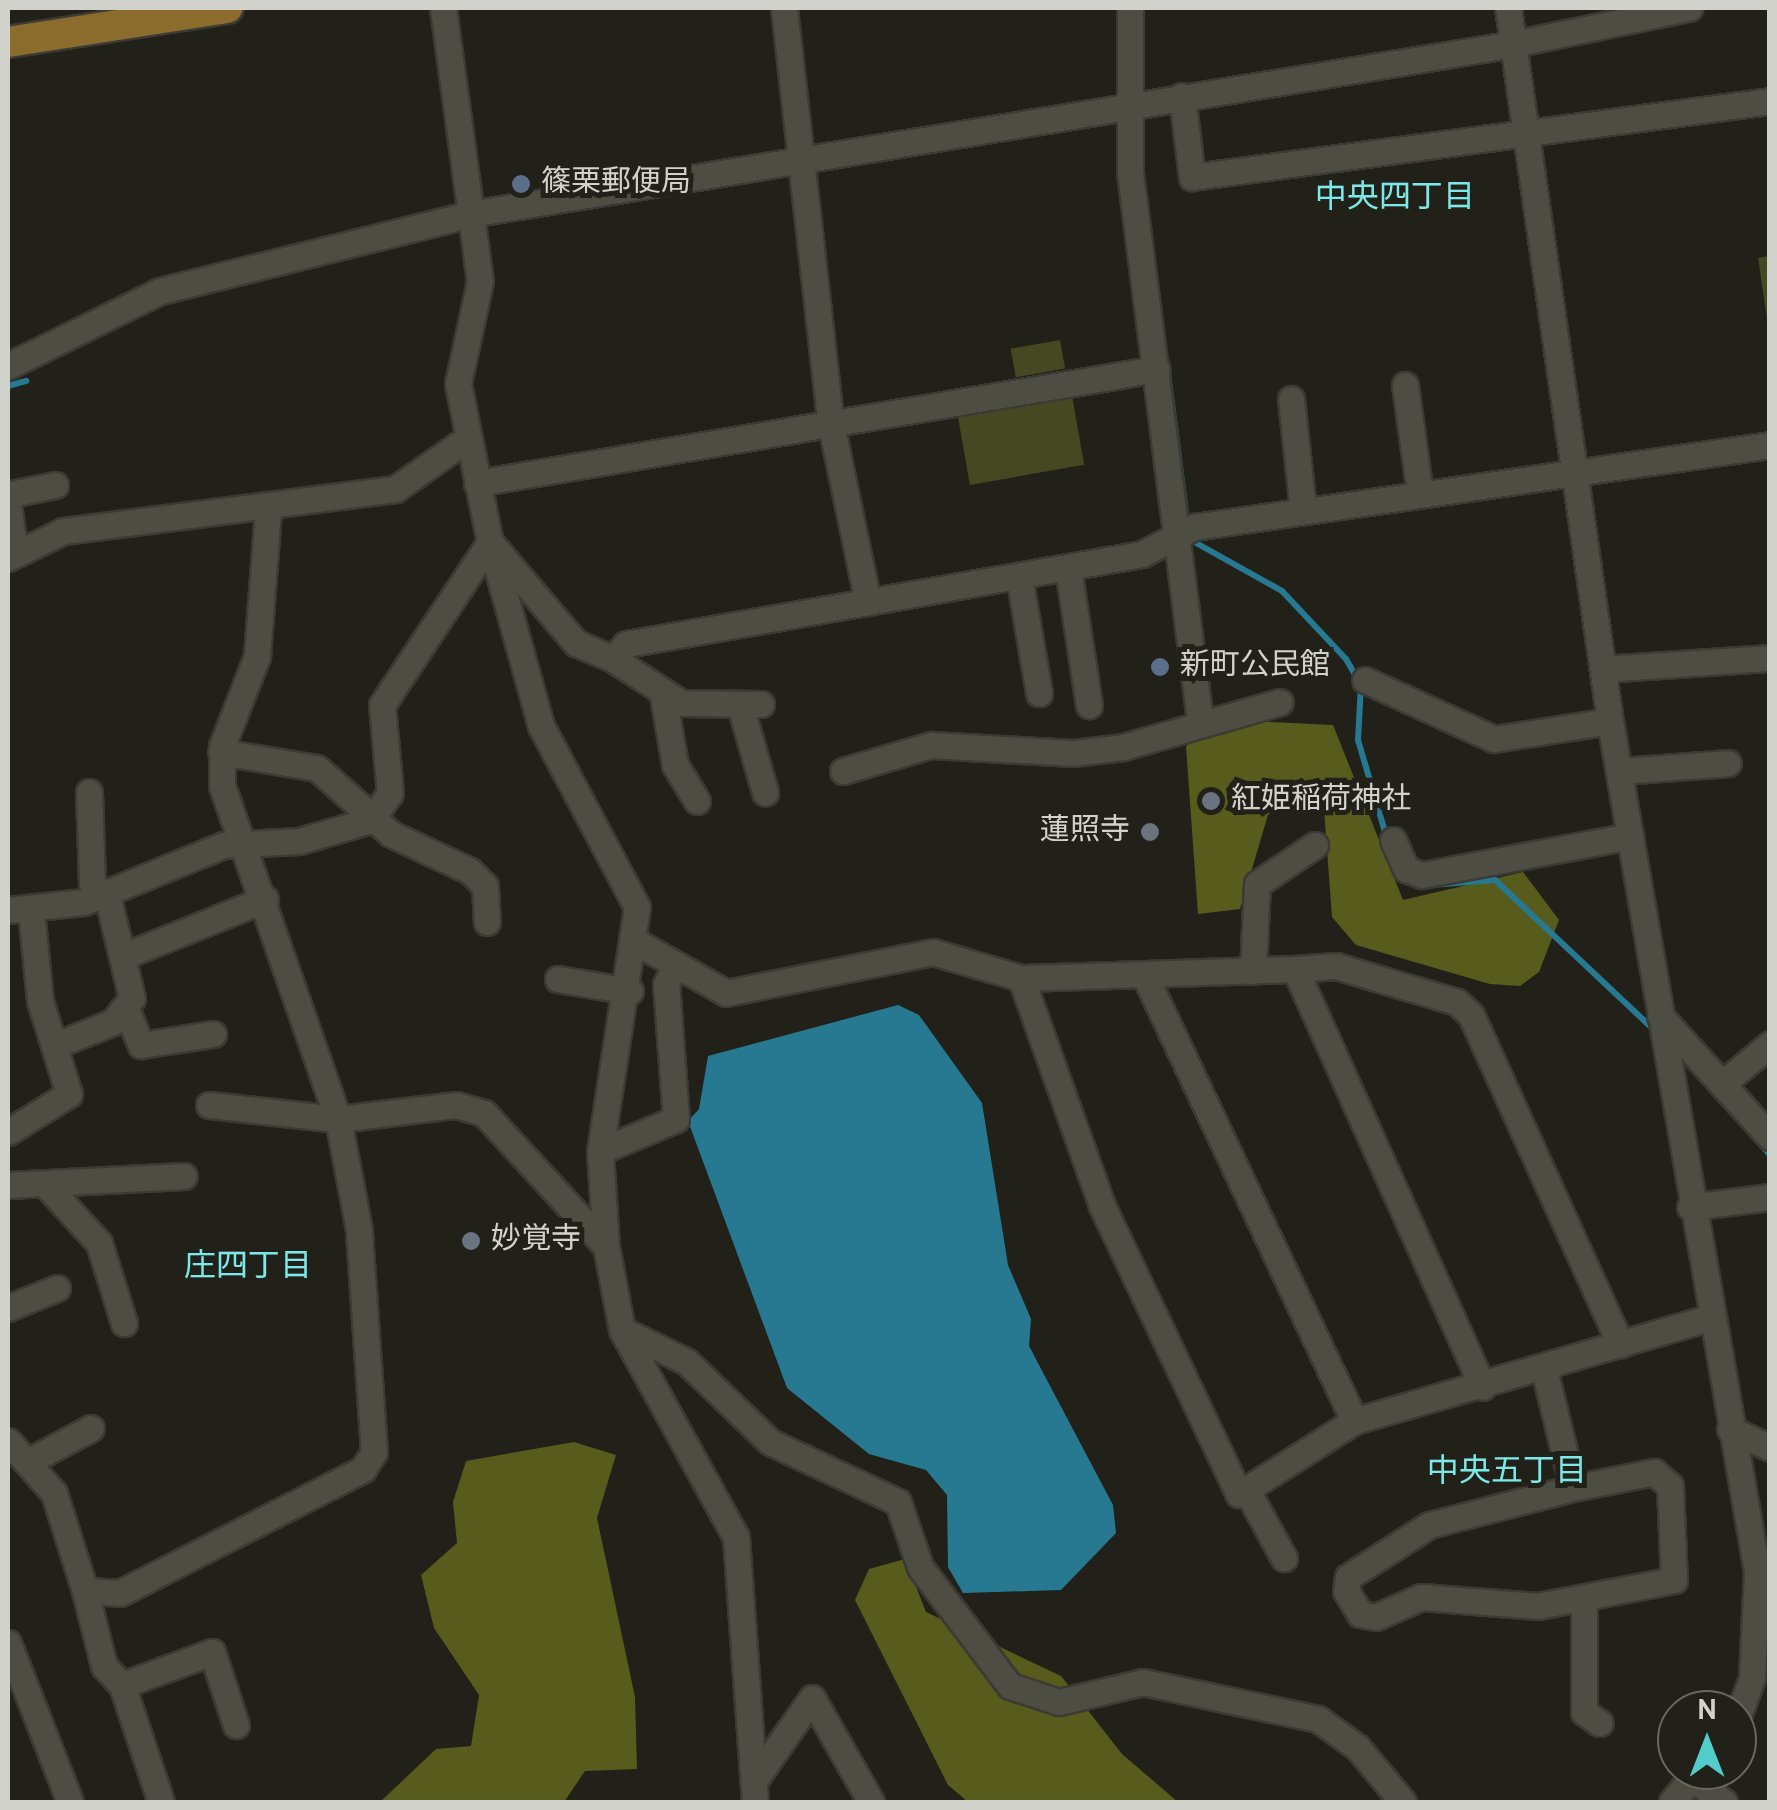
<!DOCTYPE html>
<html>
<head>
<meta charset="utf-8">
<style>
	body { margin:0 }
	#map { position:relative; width:1777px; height:1810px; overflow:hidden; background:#222119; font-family:Overpass,"Noto Sans JP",sans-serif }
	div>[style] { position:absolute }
	.green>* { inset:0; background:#454820; transform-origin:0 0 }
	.forest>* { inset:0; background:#575b1c }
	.water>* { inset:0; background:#277991 }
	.stream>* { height:6px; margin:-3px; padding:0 3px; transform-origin:3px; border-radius:3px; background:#277991 }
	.roads { filter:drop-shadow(2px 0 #3c3a35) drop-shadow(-2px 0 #3c3a35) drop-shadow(0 2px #3c3a35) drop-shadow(0 -2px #3c3a35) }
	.minor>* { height:25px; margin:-12.5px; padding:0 12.5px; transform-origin:12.5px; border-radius:12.5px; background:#4e4d44 }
	.major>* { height:30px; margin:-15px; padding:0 15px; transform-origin:15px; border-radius:15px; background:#8b6c2c }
	.dots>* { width:28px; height:28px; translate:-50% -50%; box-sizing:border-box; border:5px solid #222119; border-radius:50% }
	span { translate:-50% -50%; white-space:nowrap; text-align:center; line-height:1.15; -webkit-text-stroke:10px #222119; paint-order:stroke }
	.poi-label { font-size:30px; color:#d2d2cc }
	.left { translate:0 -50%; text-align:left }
	.right { translate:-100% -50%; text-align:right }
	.neighbourhood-label { font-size:32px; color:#7ce8e7 }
	.frame { position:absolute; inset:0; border:10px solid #d2d2cc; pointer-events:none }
	.north { position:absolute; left:1657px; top:1690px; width:100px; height:100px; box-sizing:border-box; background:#222119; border:2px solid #686861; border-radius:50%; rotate:0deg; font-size:28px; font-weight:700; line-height:40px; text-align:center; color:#d2d2cc }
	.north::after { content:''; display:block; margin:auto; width:35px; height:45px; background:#52cdcc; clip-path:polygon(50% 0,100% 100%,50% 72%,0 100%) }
</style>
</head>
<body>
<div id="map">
	<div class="green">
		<i style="clip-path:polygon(1769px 256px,1770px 256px,1769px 332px,1758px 258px)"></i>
		<i style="left:1060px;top:340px;width:29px;height:50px;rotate:80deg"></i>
		<i style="left:1071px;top:390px;width:76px;height:116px;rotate:80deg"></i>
	</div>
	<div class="forest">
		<i style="clip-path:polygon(1231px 720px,1333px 725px,1403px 900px,1523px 872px,1559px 920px,1539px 972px,1520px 986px,1490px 984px,1356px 945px,1332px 917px,1323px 796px,1307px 786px,1268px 815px,1240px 909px,1198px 914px,1186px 746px)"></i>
		<i style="clip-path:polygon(574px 1442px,616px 1455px,597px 1518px,635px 1697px,637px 1769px,585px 1771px,564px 1802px,380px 1802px,436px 1749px,471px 1746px,479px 1695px,434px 1628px,421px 1575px,457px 1543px,453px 1502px,466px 1461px)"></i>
		<i style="clip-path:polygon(905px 1559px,926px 1612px,1061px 1676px,1122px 1754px,1178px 1802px,968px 1802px,948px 1785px,855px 1600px,869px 1569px)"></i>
	</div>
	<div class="water">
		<i style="clip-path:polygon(898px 1005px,919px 1015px,982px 1103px,1008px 1265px,1031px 1319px,1029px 1346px,1113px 1505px,1116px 1533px,1061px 1590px,963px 1593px,948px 1567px,947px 1495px,926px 1470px,869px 1454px,787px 1388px,688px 1121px,699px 1109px,708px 1056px)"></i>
	</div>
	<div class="stream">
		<i style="left:1167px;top:365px;width:158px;rotate:82.7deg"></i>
		<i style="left:8px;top:386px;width:19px;rotate:-16deg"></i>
		<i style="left:1189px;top:539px;width:107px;rotate:29.2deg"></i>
		<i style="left:1282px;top:591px;width:93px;rotate:46.7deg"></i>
		<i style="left:1346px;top:659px;width:30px;rotate:60deg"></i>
		<i style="left:1361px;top:685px;width:55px;rotate:93.1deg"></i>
		<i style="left:1358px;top:740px;width:99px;rotate:73.6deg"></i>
		<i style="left:1431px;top:885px;width:64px;rotate:-4.5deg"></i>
		<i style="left:1495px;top:880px;width:219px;rotate:43.3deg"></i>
		<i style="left:1684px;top:1059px;width:129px;rotate:48.1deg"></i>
	</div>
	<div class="roads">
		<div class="minor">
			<i style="left:443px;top:8px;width:275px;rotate:82.3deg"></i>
			<i style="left:480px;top:281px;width:105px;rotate:102.1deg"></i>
			<i style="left:458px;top:384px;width:161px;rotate:78.6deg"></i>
			<i style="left:490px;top:542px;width:191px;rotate:74.5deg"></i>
			<i style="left:541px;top:726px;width:205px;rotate:62.1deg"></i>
			<i style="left:637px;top:907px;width:247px;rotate:98.6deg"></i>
			<i style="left:600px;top:1151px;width:95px;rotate:86.4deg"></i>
			<i style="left:606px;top:1246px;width:86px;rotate:79.2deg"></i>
			<i style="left:622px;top:1330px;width:236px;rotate:61.2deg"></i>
			<i style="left:736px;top:1537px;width:266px;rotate:85.9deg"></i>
			<i style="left:784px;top:8px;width:419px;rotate:83.6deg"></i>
			<i style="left:831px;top:424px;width:182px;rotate:78.3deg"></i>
			<i style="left:1130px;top:8px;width:165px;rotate:90deg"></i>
			<i style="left:1130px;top:173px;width:552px;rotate:82.72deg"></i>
			<i style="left:1508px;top:8px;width:720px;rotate:81.86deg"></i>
			<i style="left:1610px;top:721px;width:863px;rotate:80.19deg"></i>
			<i style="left:1757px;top:1571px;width:107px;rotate:92.7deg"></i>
			<i style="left:1752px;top:1678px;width:44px;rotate:110.1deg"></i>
			<i style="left:1182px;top:96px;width:82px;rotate:83deg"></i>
			<i style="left:1192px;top:177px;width:583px;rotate:-7.49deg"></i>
			<i style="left:8px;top:366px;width:169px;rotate:-26.3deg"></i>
			<i style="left:160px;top:291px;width:325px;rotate:-13.9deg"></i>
			<i style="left:476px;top:213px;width:1046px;rotate:-9.25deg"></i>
			<i style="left:1508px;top:45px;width:185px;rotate:-11.6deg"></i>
			<i style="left:1405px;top:385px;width:110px;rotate:82.2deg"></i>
			<i style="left:1291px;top:399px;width:111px;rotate:83.8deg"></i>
			<i style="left:477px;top:483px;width:689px;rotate:-9.52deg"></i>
			<i style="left:8px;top:504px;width:10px;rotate:-73deg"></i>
			<i style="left:11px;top:494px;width:45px;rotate:-11.6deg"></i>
			<i style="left:8px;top:504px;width:50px;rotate:82deg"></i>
			<i style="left:8px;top:558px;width:61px;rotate:-26.1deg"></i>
			<i style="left:63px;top:531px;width:335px;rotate:-7.2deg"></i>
			<i style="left:395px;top:489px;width:89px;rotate:-34.9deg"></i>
			<i style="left:1068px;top:568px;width:139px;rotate:81.3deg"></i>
			<i style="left:1019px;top:576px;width:119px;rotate:80.3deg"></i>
			<i style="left:613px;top:659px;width:81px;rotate:32.9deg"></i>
			<i style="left:681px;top:703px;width:80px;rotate:0.7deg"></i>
			<i style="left:1603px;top:669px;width:167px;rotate:-3.8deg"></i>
			<i style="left:1365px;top:680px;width:142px;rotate:24.6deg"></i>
			<i style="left:1494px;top:739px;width:117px;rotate:-8.8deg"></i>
			<i style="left:663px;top:696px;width:70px;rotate:80.1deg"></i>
			<i style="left:675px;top:765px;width:42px;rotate:58.6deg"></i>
			<i style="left:740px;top:705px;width:91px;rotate:74deg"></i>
			<i style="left:221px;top:752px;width:97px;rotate:9.5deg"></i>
			<i style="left:317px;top:768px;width:99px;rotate:41.7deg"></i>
			<i style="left:391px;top:834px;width:87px;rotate:25.1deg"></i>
			<i style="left:470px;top:871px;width:21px;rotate:45deg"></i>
			<i style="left:485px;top:886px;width:36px;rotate:87deg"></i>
			<i style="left:843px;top:771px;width:92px;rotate:-16.5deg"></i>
			<i style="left:931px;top:745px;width:142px;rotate:3.2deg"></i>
			<i style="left:1073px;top:753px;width:50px;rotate:-6.8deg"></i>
			<i style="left:1123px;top:747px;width:163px;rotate:-16deg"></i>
			<i style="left:1620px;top:771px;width:108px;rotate:-4.2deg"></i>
			<i style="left:1393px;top:840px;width:32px;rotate:66deg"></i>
			<i style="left:1406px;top:869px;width:17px;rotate:21deg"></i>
			<i style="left:1422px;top:875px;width:212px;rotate:-10.6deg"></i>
			<i style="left:8px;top:910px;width:76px;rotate:-6deg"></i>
			<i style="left:84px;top:902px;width:151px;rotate:-22.2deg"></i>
			<i style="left:224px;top:845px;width:75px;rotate:-3.1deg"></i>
			<i style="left:299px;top:841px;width:75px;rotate:-16.3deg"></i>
			<i style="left:371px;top:820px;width:33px;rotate:-55deg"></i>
			<i style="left:390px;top:793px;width:88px;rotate:-95.2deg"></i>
			<i style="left:382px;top:705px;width:196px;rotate:-56.5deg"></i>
			<i style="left:490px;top:542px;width:133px;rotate:49.6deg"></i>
			<i style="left:576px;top:643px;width:40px;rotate:23.4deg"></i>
			<i style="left:613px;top:659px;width:20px;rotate:-49deg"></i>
			<i style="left:626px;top:644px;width:524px;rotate:-9.89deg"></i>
			<i style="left:1142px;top:554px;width:59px;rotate:-27.4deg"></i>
			<i style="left:1194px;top:527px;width:582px;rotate:-8.1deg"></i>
			<i style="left:636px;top:942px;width:103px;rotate:29.5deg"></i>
			<i style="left:726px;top:993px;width:211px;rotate:-11.2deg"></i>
			<i style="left:933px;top:952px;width:92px;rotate:16.5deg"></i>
			<i style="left:1021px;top:978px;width:274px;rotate:-1.9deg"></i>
			<i style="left:1295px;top:969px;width:458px;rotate:65.8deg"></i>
			<i style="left:126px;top:955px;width:150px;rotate:-21.9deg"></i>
			<i style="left:1295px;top:969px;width:41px;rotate:-4.2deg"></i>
			<i style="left:1336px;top:966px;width:126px;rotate:16.6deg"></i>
			<i style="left:1457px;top:1002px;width:19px;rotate:43deg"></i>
			<i style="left:1471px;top:1015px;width:362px;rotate:65.6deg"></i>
			<i style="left:1253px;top:971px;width:87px;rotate:-87.4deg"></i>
			<i style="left:1257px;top:884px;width:70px;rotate:-33.9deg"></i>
			<i style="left:1145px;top:976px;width:492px;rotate:64.8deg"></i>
			<i style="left:1021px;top:978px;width:242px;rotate:70.4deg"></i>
			<i style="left:1102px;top:1206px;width:319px;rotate:64.6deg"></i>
			<i style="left:1239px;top:1494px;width:136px;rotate:-32.4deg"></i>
			<i style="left:1354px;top:1421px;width:370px;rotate:-16.2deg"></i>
			<i style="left:558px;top:979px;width:73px;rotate:9.5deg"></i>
			<i style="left:127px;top:1011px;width:37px;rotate:68deg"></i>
			<i style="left:141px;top:1045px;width:73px;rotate:-8.7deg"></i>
			<i style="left:1660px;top:1016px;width:164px;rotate:47.7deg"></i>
			<i style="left:56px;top:1045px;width:61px;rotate:-22deg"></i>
			<i style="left:113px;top:1022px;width:31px;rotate:-52deg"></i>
			<i style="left:132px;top:998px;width:98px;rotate:-103.6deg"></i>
			<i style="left:109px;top:903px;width:26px;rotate:-130deg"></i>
			<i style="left:92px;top:883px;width:91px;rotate:-91.9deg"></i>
			<i style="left:1722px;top:1084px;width:62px;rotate:-39.8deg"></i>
			<i style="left:209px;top:1105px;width:130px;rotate:6.2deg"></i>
			<i style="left:338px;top:1119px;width:119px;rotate:-6.8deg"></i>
			<i style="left:456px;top:1105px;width:29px;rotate:16deg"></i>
			<i style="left:484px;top:1113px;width:180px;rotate:47.5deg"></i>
			<i style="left:8px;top:1132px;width:72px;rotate:-31.9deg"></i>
			<i style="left:69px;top:1094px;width:97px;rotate:-107.3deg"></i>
			<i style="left:40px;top:1001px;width:90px;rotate:-95.7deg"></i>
			<i style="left:600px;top:1151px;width:82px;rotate:-22.8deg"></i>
			<i style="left:676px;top:1119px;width:135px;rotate:-94.2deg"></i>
			<i style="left:666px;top:984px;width:17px;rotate:-62deg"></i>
			<i style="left:8px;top:1185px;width:176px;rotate:-2.9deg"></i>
			<i style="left:47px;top:1186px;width:77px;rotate:47.6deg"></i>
			<i style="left:99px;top:1243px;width:84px;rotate:72.6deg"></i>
			<i style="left:1690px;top:1207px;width:81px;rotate:-7.1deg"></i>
			<i style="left:8px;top:1308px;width:53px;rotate:-22.2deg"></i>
			<i style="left:622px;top:1330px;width:72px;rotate:26.2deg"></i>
			<i style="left:687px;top:1362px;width:115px;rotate:43.9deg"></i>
			<i style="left:770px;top:1442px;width:141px;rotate:25.1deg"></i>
			<i style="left:898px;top:1502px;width:69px;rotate:71.3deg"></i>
			<i style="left:920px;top:1567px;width:149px;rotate:52.9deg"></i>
			<i style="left:1010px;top:1686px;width:52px;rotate:18.1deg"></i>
			<i style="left:1059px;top:1702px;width:86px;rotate:-13.4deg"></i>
			<i style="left:1143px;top:1682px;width:179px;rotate:11.9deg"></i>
			<i style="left:1318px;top:1719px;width:49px;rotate:35.9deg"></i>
			<i style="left:1358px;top:1748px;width:70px;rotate:50.2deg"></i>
			<i style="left:1544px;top:1369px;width:122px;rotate:76.3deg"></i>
			<i style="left:1573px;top:1488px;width:83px;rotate:-11.2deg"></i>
			<i style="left:1654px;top:1472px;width:21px;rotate:41deg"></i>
			<i style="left:1670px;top:1486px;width:94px;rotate:87.6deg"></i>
			<i style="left:1674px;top:1580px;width:138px;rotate:169.2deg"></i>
			<i style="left:1538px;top:1606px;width:117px;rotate:-175.6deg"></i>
			<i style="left:1421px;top:1597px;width:49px;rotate:156deg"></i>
			<i style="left:1376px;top:1617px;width:16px;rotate:-169deg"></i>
			<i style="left:1360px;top:1614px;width:27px;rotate:-121deg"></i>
			<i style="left:1346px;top:1591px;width:14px;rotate:-82deg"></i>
			<i style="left:1348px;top:1577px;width:96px;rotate:-32.7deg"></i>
			<i style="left:1429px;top:1525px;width:149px;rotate:-14.4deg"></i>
			<i style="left:1730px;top:1429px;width:44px;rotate:25.4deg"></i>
			<i style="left:8px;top:1441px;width:69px;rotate:48.5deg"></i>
			<i style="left:54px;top:1493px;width:103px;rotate:72.4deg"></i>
			<i style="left:85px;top:1591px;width:35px;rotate:3deg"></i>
			<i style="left:120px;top:1593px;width:273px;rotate:-27deg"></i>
			<i style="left:363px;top:1469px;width:20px;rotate:-57deg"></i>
			<i style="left:374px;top:1452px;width:223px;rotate:-93.9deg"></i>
			<i style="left:359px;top:1230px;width:113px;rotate:-100.7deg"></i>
			<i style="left:338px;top:1119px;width:353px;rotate:-109.2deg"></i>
			<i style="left:222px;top:786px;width:40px;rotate:-90deg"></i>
			<i style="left:222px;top:746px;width:97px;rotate:-68.7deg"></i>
			<i style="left:257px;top:656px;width:146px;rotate:-85.7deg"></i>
			<i style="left:29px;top:1461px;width:70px;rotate:-28deg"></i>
			<i style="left:1246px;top:1489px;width:79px;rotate:61.2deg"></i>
			<i style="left:85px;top:1591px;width:77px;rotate:75.8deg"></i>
			<i style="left:104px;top:1666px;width:26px;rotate:47deg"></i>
			<i style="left:122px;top:1685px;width:123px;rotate:71.6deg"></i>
			<i style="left:1584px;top:1598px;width:114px;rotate:90deg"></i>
			<i style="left:1584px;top:1712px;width:19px;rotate:35deg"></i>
			<i style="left:8px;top:1643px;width:171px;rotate:68.7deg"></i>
			<i style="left:122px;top:1685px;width:96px;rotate:-20.1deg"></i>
			<i style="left:212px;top:1652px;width:77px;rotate:71.8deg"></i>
			<i style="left:1691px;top:1778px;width:41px;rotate:36deg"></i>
			<i style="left:754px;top:1781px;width:101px;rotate:-55.1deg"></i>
			<i style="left:812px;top:1698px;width:120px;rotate:60.4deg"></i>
			<i style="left:1672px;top:1802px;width:41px;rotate:-50.9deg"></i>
		</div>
		<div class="major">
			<i style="left:8px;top:42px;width:222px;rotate:-8.8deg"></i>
		</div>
	</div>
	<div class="dots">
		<i style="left:521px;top:184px;background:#5c6f8a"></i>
		<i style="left:1160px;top:667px;background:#5c6f8a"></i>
		<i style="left:1211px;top:801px;background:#6b7280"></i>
		<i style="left:1150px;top:832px;background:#6b7280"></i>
		<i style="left:471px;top:1241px;background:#6b7280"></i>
	</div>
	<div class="poi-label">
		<span class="left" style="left:541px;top:184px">篠栗郵便局</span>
		<span class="left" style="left:1180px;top:667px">新町公民館</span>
		<span class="left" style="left:1231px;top:801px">紅姫稲荷神社</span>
		<span class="right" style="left:1130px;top:832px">蓮照寺</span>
		<span class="left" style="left:491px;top:1241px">妙覚寺</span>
	</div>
	<div class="neighbourhood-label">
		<span style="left:1395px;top:199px">中央四丁目</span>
		<span style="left:248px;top:1268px">庄四丁目</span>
		<span style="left:1507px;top:1473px">中央五丁目</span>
	</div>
	<div class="frame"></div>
	<div class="north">N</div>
</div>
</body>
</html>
